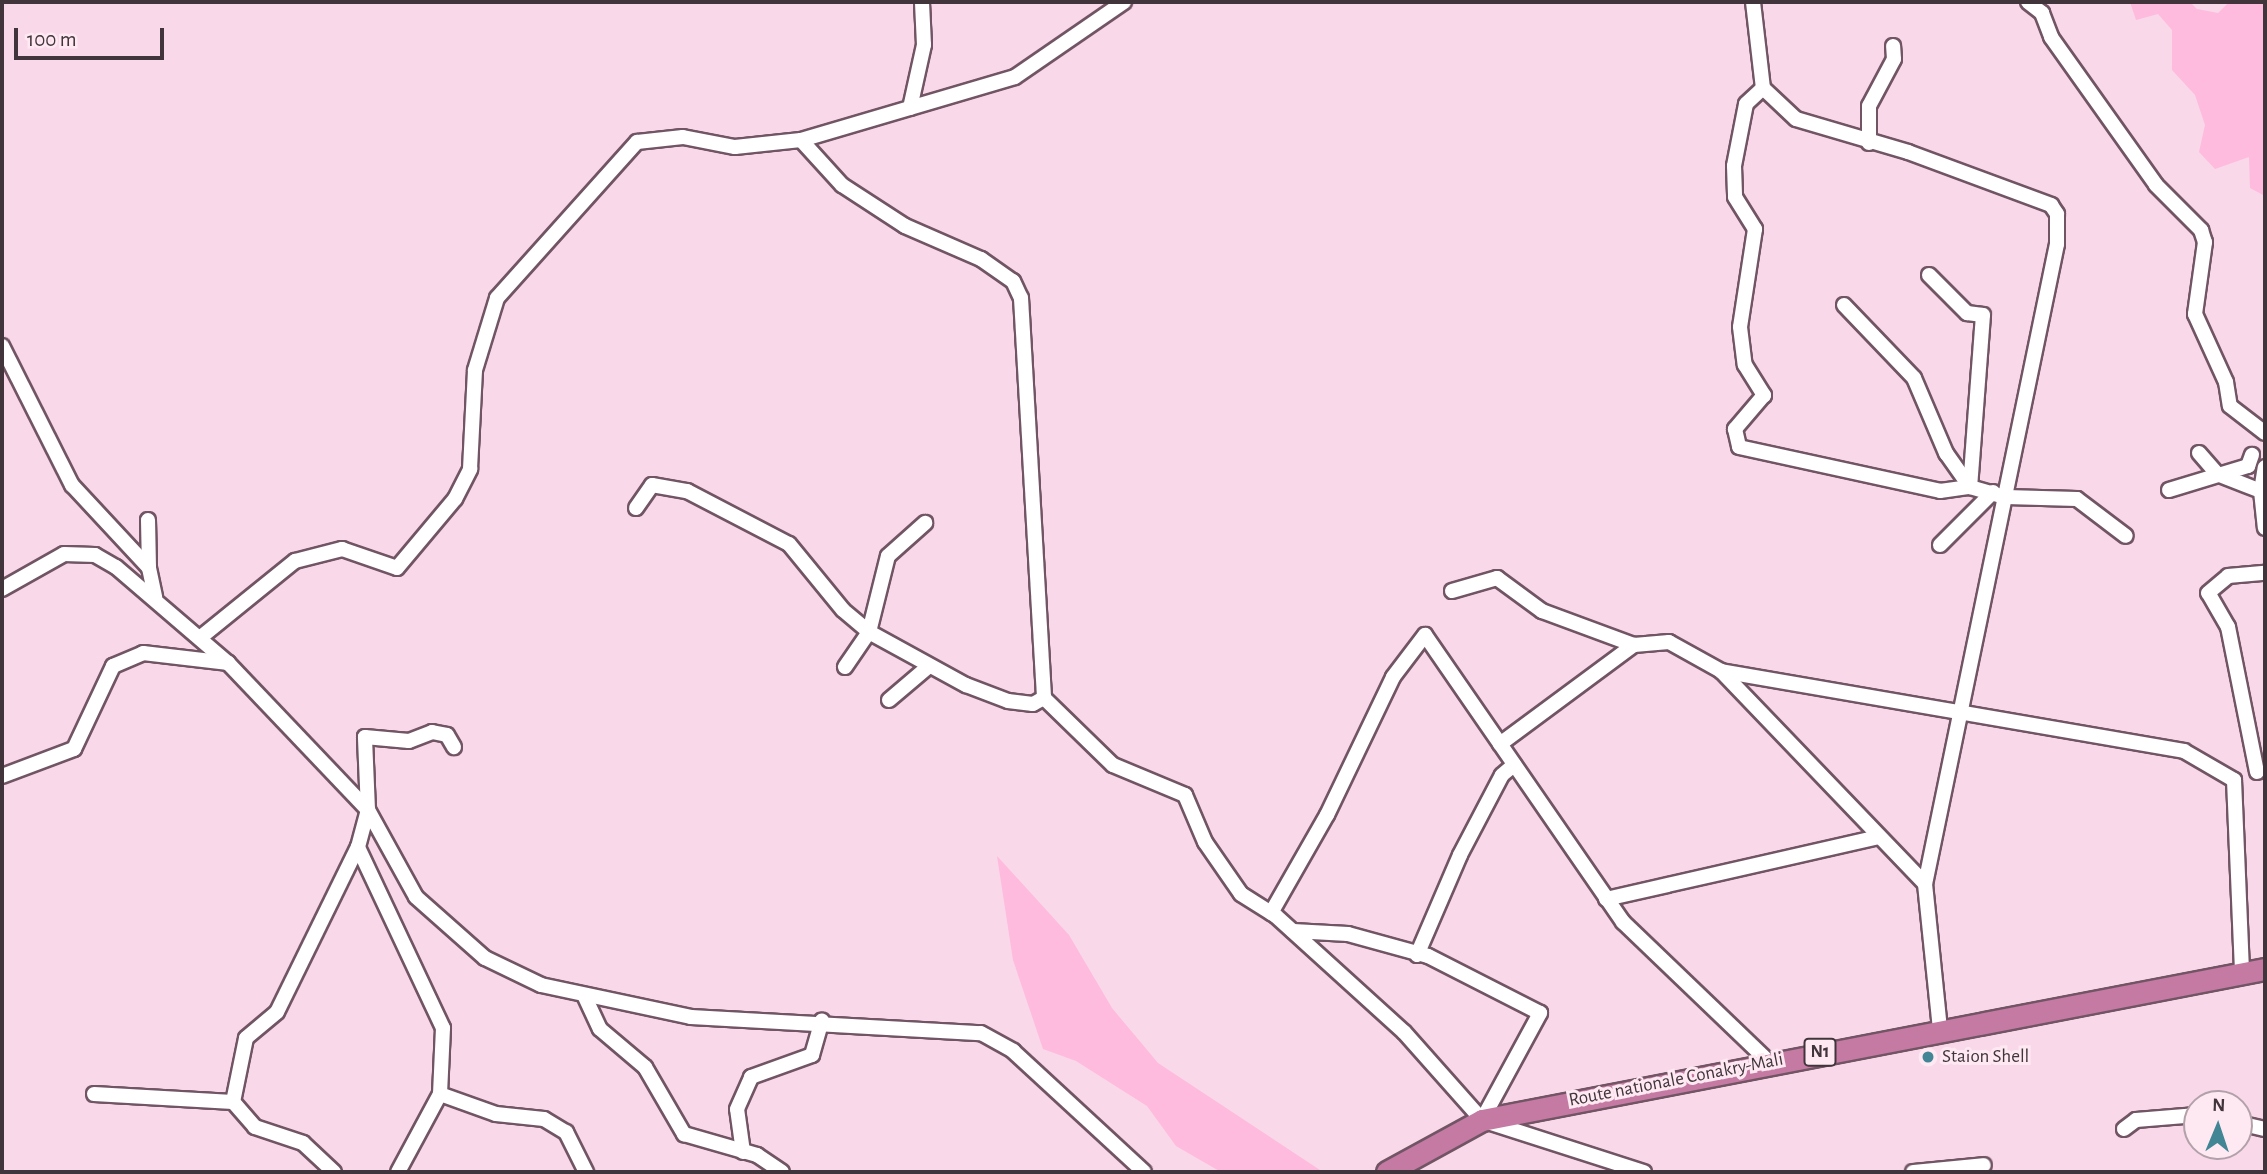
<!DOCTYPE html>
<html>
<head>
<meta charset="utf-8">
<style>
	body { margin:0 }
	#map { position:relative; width:2267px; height:1174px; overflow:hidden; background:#f9d8e9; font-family:"Alegreya Sans",sans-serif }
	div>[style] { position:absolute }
	.green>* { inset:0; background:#febbde }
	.roads { filter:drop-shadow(2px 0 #715564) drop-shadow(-2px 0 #715564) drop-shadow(0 2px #715564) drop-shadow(0 -2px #715564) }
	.minor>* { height:14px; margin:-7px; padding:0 7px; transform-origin:7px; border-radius:7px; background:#fff }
	.highway>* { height:21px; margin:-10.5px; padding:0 10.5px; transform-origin:10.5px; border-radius:10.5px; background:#c57aa3 }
	.dots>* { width:19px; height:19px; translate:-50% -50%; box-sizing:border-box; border:4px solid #fee9f3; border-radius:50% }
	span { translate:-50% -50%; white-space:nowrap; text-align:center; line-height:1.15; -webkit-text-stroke:6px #fee9f3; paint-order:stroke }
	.shield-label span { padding:2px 5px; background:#fee9f3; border:2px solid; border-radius:5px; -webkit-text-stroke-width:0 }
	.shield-label { font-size:18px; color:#41343b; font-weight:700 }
	.poi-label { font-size:19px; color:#41343b }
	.left { translate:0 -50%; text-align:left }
	.street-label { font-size:19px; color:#41343b }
	.frame { position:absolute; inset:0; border:4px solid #41343b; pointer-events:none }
	.north { position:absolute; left:2183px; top:1090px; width:70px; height:70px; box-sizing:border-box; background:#fee9f3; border:2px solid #b2a1a9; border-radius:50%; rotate:2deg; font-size:19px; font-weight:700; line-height:28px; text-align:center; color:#41343b }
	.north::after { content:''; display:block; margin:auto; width:24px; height:32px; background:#428695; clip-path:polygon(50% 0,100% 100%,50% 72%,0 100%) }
	.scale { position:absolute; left:14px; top:28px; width:150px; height:32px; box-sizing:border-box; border:4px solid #41343b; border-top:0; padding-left:9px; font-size:21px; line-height:24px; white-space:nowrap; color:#41343b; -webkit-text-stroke:5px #fee9f3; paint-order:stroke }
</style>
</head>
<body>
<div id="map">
	<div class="green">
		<i style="clip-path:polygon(2130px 2px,2190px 2px,2197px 9px,2218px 13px,2229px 2px,2265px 2px,2265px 196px,2250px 188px,2249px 157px,2215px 169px,2199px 152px,2205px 125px,2195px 95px,2172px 70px,2172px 30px,2158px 14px,2136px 20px)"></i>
		<i style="clip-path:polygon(997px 856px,1069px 935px,1112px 1008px,1158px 1063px,1323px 1172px,1221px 1172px,1176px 1146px,1147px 1106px,1076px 1061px,1043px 1049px,1013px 960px)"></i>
	</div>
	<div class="roads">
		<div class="minor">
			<i style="left:1124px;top:2px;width:132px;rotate:145.5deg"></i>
			<i style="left:1015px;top:77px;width:223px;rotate:163.6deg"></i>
			<i style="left:801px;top:140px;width:61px;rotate:47.7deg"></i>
			<i style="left:842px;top:185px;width:75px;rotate:33.1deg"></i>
			<i style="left:905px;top:226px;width:83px;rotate:23.5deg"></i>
			<i style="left:981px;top:259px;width:39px;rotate:35deg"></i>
			<i style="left:1013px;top:281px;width:19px;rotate:65deg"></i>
			<i style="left:1021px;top:298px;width:401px;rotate:86.7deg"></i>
			<i style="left:1044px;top:698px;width:96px;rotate:44.2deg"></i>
			<i style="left:1113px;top:765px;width:78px;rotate:22.6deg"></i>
			<i style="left:1185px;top:795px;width:51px;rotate:66.9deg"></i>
			<i style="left:1205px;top:842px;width:63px;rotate:55.3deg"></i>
			<i style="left:1241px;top:894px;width:41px;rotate:32.2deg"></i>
			<i style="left:1276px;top:916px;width:173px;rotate:42.2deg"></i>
			<i style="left:1404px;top:1032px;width:118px;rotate:48.4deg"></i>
			<i style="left:1482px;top:1120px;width:122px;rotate:-61.5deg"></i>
			<i style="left:1540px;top:1013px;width:126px;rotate:-153deg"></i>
			<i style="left:1428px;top:956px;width:83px;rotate:-164.6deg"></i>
			<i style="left:1348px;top:934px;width:55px;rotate:-176.9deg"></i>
			<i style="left:1753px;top:2px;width:87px;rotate:83.4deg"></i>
			<i style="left:1763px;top:88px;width:45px;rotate:43.2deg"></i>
			<i style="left:1796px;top:119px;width:117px;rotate:16.4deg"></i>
			<i style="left:1908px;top:152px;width:153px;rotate:20.3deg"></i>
			<i style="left:2051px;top:205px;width:11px;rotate:56deg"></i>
			<i style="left:2057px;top:214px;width:30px;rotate:90deg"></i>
			<i style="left:2057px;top:244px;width:653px;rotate:101.65deg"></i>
			<i style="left:1925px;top:884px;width:147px;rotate:84.1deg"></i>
			<i style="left:2028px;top:2px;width:18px;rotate:38deg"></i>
			<i style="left:2042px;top:13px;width:26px;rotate:69deg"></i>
			<i style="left:2051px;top:37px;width:181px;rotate:54.6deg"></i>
			<i style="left:2156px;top:185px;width:64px;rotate:45deg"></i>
			<i style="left:2201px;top:230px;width:13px;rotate:72deg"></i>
			<i style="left:2205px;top:242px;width:73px;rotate:97.9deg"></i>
			<i style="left:2195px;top:314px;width:75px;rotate:65.5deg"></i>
			<i style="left:2226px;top:382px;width:24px;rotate:81deg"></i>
			<i style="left:2230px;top:406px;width:44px;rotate:37.6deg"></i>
			<i style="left:1763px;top:88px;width:23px;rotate:137deg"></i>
			<i style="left:1746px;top:104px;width:63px;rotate:101deg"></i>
			<i style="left:1734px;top:166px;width:31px;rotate:88deg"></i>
			<i style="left:1735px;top:197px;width:38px;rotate:58deg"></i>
			<i style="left:1755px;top:229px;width:99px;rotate:98.7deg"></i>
			<i style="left:1740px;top:327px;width:38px;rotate:83deg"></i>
			<i style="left:1745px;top:365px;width:36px;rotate:58deg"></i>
			<i style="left:1764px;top:395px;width:45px;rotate:130.5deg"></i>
			<i style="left:1735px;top:429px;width:18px;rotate:77deg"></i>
			<i style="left:1739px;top:447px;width:206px;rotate:12.3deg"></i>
			<i style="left:1940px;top:491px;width:30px;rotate:-8deg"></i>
			<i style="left:1970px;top:487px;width:37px;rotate:16deg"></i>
			<i style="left:2006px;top:497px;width:71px;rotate:1.6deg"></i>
			<i style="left:2077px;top:499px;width:61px;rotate:37.1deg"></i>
			<i style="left:910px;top:108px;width:65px;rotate:-77.5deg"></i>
			<i style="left:924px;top:45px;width:43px;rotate:-92.7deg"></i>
			<i style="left:1869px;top:143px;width:37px;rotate:-90deg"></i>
			<i style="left:1869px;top:106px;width:53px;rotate:-62deg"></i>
			<i style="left:1894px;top:59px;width:13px;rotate:-94deg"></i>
			<i style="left:1929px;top:275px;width:54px;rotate:45deg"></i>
			<i style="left:1967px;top:313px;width:16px;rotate:7deg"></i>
			<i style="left:1983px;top:315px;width:172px;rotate:94.3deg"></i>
			<i style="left:1844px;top:305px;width:101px;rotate:46.2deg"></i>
			<i style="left:1914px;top:378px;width:82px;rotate:66.9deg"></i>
			<i style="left:1946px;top:453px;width:42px;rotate:54.8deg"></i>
			<i style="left:2px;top:346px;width:156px;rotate:63.3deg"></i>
			<i style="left:72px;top:485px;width:113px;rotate:47.1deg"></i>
			<i style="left:149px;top:568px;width:30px;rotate:78deg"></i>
			<i style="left:2199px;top:453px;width:28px;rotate:49deg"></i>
			<i style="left:2217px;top:474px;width:47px;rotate:21.1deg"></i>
			<i style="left:2261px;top:491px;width:37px;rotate:84deg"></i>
			<i style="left:2169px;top:490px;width:83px;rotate:-16.9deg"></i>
			<i style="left:2248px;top:466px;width:12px;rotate:-70deg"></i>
			<i style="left:2261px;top:491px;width:24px;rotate:-81deg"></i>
			<i style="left:636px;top:508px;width:28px;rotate:-55deg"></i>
			<i style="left:652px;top:485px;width:36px;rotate:10deg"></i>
			<i style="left:687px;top:491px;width:115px;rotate:27.5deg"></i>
			<i style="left:789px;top:544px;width:85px;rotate:50.7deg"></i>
			<i style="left:843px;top:610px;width:34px;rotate:40deg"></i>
			<i style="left:869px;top:632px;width:111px;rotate:28.7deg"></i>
			<i style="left:966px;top:685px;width:45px;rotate:20.9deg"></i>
			<i style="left:1008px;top:701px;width:25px;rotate:7deg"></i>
			<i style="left:1033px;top:704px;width:13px;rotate:-29deg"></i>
			<i style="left:148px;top:520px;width:48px;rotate:88.8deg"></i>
			<i style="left:1940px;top:545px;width:75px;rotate:-45deg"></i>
			<i style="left:2px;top:589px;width:71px;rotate:-29.4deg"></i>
			<i style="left:64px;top:554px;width:31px;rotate:2deg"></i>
			<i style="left:95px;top:555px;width:24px;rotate:30deg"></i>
			<i style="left:116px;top:567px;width:148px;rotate:40.6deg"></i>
			<i style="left:228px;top:663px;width:203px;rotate:46.4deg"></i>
			<i style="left:368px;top:810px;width:99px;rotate:61.1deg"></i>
			<i style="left:416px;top:897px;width:92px;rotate:41.5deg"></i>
			<i style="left:485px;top:958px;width:62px;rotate:25.7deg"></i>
			<i style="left:541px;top:985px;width:153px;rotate:12deg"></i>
			<i style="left:691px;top:1017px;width:290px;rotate:3.2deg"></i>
			<i style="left:981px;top:1033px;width:37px;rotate:29deg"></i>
			<i style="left:1013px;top:1051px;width:178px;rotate:42.7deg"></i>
			<i style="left:1452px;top:591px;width:47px;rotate:-16.1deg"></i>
			<i style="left:1497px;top:578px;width:56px;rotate:36.3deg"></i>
			<i style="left:1542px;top:611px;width:98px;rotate:20.3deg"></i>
			<i style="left:1634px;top:645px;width:35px;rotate:-5deg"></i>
			<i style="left:1669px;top:642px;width:60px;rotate:29.1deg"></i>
			<i style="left:1721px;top:671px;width:295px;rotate:46.2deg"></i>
			<i style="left:201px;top:637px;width:121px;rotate:-39deg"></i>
			<i style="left:295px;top:561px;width:49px;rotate:-14.3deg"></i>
			<i style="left:342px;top:549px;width:58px;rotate:19.1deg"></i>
			<i style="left:397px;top:568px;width:90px;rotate:-50deg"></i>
			<i style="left:455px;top:499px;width:34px;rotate:-63deg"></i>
			<i style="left:470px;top:469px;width:99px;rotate:-87.1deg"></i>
			<i style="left:475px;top:370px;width:75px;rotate:-73deg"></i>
			<i style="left:497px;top:298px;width:210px;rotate:-48.1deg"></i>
			<i style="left:637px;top:142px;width:46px;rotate:-6.2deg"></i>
			<i style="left:683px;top:137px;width:53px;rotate:10.9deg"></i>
			<i style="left:735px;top:147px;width:66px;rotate:-6.1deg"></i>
			<i style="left:845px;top:667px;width:42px;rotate:-55.6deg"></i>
			<i style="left:869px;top:632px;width:78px;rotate:-76deg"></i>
			<i style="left:888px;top:556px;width:50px;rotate:-41.7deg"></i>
			<i style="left:1721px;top:671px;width:470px;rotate:9.8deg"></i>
			<i style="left:2184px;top:751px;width:58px;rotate:30.1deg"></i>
			<i style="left:2234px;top:780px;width:191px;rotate:87.6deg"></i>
			<i style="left:889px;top:700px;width:52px;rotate:-40.4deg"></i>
			<i style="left:1500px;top:744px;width:167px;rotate:-36.5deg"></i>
			<i style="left:2257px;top:772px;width:148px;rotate:-101.3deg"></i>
			<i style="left:2228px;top:627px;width:39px;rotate:-120deg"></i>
			<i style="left:2208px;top:593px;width:26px;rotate:-40deg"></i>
			<i style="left:2228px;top:576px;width:37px;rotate:-5deg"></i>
			<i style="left:2px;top:776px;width:77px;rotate:-20.6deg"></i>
			<i style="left:74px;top:749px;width:92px;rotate:-64.8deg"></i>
			<i style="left:113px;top:666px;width:33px;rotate:-23deg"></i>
			<i style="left:143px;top:653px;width:86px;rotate:6.7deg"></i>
			<i style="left:1606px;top:899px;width:279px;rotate:-12.8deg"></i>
			<i style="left:1271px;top:913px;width:113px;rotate:-60.3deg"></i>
			<i style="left:1327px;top:815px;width:153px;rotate:-64.4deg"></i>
			<i style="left:1393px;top:677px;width:53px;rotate:-52.7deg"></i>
			<i style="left:1425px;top:635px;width:349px;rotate:55.4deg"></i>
			<i style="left:1623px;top:922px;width:202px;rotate:43.8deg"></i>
			<i style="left:1417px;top:955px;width:109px;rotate:-66.7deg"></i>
			<i style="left:1460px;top:855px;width:90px;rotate:-62.3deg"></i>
			<i style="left:1502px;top:775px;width:16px;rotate:-40deg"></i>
			<i style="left:585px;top:997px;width:35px;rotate:65deg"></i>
			<i style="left:600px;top:1029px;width:59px;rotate:40.2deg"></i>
			<i style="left:645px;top:1067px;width:78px;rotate:59.8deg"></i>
			<i style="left:684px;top:1134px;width:76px;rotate:16deg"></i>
			<i style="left:757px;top:1155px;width:30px;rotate:34deg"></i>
			<i style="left:94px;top:1094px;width:139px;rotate:3.3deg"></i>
			<i style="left:440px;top:1094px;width:59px;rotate:19.7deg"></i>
			<i style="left:496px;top:1114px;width:48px;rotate:5.9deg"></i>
			<i style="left:544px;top:1119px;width:26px;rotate:31deg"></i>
			<i style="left:566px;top:1132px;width:45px;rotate:63.4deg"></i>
			<i style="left:1485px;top:1121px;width:167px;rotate:17.8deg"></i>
			<i style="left:2239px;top:1123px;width:27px;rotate:13deg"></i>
			<i style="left:2124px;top:1129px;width:15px;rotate:-37deg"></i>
			<i style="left:2136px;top:1120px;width:61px;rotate:-4.7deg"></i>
			<i style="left:743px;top:1152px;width:43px;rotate:-97.9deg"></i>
			<i style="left:737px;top:1109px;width:35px;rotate:-66deg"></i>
			<i style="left:751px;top:1077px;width:65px;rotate:-19.8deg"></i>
			<i style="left:812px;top:1055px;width:36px;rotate:-74deg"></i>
			<i style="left:334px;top:1172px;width:42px;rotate:-136.9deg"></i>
			<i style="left:303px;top:1143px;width:51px;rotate:-161.6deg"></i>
			<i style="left:255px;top:1127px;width:33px;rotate:-131deg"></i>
			<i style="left:233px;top:1102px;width:65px;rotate:-78.5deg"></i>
			<i style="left:246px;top:1038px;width:40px;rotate:-40deg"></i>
			<i style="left:277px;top:1012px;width:184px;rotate:-63.9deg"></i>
			<i style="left:398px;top:1172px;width:89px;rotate:-61.7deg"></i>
			<i style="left:440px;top:1094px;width:66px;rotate:-87.4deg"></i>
			<i style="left:443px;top:1028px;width:200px;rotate:-115.2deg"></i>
			<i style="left:358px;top:847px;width:38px;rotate:-75deg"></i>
			<i style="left:368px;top:810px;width:73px;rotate:-92.4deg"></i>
			<i style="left:365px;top:737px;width:44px;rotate:5.2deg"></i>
			<i style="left:409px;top:741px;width:25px;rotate:-21deg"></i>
			<i style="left:432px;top:732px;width:15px;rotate:11deg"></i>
			<i style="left:447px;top:735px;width:14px;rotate:60deg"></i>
			<i style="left:1913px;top:1172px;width:71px;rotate:-5.6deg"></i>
		</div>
		<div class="highway">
			<i style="left:1387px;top:1172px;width:108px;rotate:-28.7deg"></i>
			<i style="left:1482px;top:1120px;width:797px;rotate:-10.92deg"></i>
		</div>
	</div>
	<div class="dots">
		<i style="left:1928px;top:1057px;background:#428695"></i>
	</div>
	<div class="shield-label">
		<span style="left:1820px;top:1052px">N1</span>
	</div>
	<div class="poi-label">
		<span class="left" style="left:1942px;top:1057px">Staion Shell</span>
	</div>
	<div class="street-label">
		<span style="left:1676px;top:1080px;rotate:-11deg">Route nationale Conakry-Mali</span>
	</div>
	<div class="frame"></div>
	<div class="north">N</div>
	<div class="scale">100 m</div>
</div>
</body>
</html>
